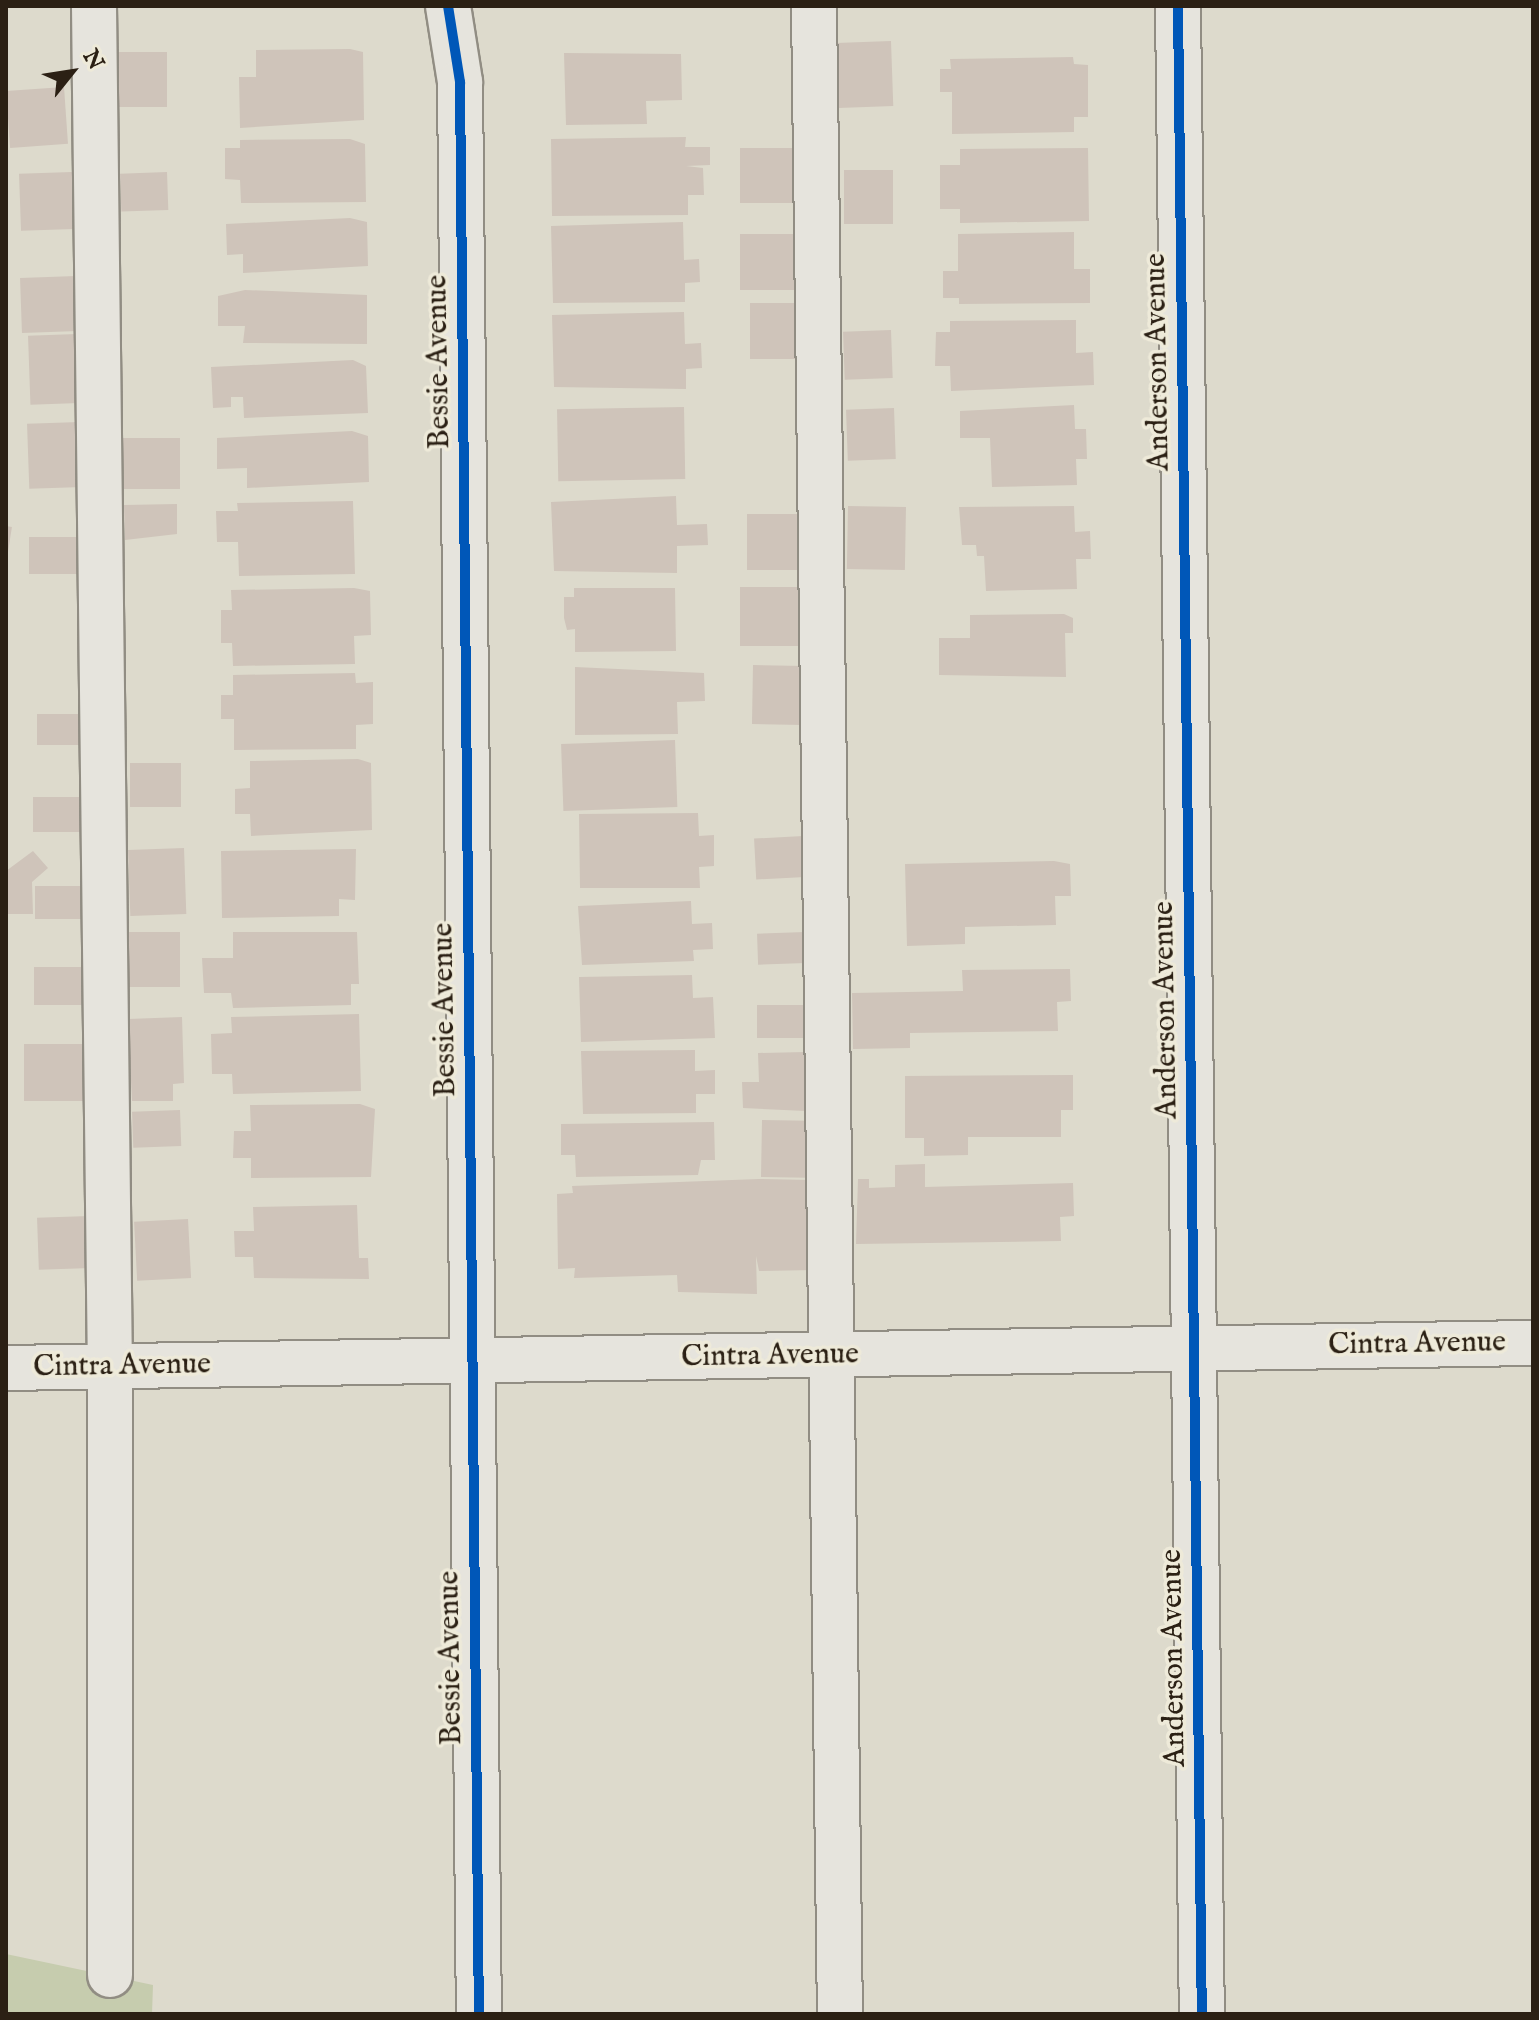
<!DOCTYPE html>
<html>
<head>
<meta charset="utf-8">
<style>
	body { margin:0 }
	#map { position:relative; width:1539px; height:2020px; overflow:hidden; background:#dddacc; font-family:"IM FELL English",serif }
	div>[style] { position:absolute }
	.green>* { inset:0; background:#c6ccae }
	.building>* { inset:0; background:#cfc4ba; transform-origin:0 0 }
	.roads { filter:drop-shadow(2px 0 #918d83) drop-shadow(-2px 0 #918d83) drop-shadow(0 2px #918d83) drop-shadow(0 -2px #918d83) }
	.minor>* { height:44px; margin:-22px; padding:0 22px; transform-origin:22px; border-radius:22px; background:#e6e4dd }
	.cycleway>* { height:10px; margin:-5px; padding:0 5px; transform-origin:5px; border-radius:5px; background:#0057b8 }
	span { translate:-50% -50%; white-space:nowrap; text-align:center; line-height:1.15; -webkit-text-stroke:7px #eeead9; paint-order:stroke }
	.street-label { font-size:30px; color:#2b2014 }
	.frame { position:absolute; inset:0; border:8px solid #2b2014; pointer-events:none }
	.north { position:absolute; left:32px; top:32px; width:80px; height:80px; -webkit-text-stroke:6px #eeead9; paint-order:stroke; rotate:60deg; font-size:22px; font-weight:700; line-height:32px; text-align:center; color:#2b2014 }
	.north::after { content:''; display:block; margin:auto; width:28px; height:36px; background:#2b2014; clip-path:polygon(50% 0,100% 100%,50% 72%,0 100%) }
</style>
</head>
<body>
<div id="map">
	<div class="green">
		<i style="clip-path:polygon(6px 1954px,153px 1985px,152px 2014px,6px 2014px)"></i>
	</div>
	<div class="building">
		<i style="left:891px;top:41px;width:65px;height:55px;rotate:88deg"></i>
		<i style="clip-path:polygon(350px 49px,363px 52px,364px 120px,240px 128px,239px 77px,256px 77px,256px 50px)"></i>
		<i style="left:167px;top:52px;width:55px;height:52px;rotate:90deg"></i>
		<i style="clip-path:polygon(564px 53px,681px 54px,682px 100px,646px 101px,647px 124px,566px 125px)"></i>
		<i style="clip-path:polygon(1073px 57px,1074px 64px,1088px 65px,1088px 117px,1074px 117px,1074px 132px,952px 134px,952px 92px,940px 92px,940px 69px,951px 69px,950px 59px)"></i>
		<i style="left:64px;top:87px;width:57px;height:58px;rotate:86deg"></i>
		<i style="clip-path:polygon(686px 137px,685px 147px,710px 147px,710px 165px,686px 166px,703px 168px,704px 195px,688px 195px,688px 215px,552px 216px,551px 139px)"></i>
		<i style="clip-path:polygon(350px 139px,365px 144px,366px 202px,241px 203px,240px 180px,225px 179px,225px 148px,240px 148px,240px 140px)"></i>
		<i style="left:740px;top:148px;width:54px;height:55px"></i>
		<i style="clip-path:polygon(1088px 148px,1089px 221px,960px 223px,960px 209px,940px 209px,940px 165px,960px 165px,960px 149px)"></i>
		<i style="left:844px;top:170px;width:49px;height:54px"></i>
		<i style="left:72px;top:172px;width:57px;height:53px;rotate:88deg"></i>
		<i style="left:167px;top:172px;width:38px;height:47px;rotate:88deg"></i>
		<i style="clip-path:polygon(350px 218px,367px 222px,368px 266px,243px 273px,243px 254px,227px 255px,226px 224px)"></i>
		<i style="clip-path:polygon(683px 222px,684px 260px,699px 259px,700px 282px,685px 283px,685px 302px,553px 303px,551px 226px)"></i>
		<i style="clip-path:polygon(1074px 232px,1074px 269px,1090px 269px,1090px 303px,959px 304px,959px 298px,943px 298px,943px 271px,958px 271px,958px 234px)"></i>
		<i style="left:740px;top:234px;width:54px;height:56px"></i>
		<i style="left:76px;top:276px;width:55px;height:56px;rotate:88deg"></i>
		<i style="clip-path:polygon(245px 290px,367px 295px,367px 344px,243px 343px,245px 326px,218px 326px,218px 296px)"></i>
		<i style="left:750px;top:303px;width:47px;height:56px"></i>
		<i style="clip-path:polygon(684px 312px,685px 344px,701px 343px,702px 368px,686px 369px,686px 389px,554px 387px,552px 315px)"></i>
		<i style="clip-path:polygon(1076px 320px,1076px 353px,1093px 352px,1094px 385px,951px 391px,950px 366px,935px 366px,936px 332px,950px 332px,950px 321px)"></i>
		<i style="left:891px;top:330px;width:48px;height:48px;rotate:88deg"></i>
		<i style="left:77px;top:334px;width:69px;height:49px;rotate:88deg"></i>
		<i style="clip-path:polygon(353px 360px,366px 366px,368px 413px,244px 418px,243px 397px,231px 397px,231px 407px,213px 408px,211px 367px)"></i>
		<i style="clip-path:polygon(1074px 405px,1075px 429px,1086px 429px,1087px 459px,1076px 459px,1077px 485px,992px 487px,990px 438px,960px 438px,960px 411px)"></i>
		<i style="left:684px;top:407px;width:72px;height:127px;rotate:89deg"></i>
		<i style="left:894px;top:408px;width:51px;height:48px;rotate:88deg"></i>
		<i style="left:80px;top:422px;width:65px;height:53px;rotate:88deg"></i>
		<i style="clip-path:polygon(352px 431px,368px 436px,369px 482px,247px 488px,247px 468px,217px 469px,217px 438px)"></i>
		<i style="left:123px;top:438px;width:57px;height:51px"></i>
		<i style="clip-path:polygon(676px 496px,677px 525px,707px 524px,708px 545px,677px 546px,677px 573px,554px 571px,551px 502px)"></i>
		<i style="clip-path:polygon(353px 501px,355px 574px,239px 576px,238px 542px,217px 542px,216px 511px,238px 511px,237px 503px)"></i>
		<i style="clip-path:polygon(177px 504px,177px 534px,125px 540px,124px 505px)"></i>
		<i style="left:848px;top:506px;width:58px;height:63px;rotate:1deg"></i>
		<i style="clip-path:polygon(1074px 506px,1075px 532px,1090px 531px,1091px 559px,1076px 559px,1077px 589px,986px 591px,984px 556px,977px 556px,976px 545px,962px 545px,959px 507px)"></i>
		<i style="left:801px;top:514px;width:56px;height:54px;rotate:90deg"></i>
		<i style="left:6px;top:526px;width:6px;height:34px;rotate:9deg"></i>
		<i style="left:79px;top:537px;width:37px;height:50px;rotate:90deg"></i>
		<i style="left:798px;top:587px;width:59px;height:58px;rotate:90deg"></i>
		<i style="clip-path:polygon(354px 588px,370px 591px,371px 635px,354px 636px,355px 664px,233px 666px,232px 643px,221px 643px,221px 610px,232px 610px,231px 590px)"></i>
		<i style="clip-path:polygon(574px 588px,675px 588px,676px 651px,575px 652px,575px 629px,567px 630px,564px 618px,564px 597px,574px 597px)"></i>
		<i style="clip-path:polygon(1064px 614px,1073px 618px,1073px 633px,1065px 633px,1066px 677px,939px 675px,939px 638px,970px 638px,970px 615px)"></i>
		<i style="left:753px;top:665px;width:51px;height:59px;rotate:1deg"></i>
		<i style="clip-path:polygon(575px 667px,704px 673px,705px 701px,677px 702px,678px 734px,575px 735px)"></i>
		<i style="clip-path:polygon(355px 673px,356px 683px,373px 682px,373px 724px,356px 725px,356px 749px,234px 750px,234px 719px,221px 719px,221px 695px,233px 695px,233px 675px)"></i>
		<i style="left:37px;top:714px;width:45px;height:31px"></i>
		<i style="left:675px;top:740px;width:67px;height:114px;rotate:88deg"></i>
		<i style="clip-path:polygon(358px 759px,371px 763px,372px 830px,251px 836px,250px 814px,235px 814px,235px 789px,250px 788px,250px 761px)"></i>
		<i style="left:130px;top:763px;width:51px;height:44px"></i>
		<i style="left:33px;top:797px;width:51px;height:35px"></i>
		<i style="clip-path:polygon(698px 813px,699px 836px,714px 835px,714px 866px,699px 867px,700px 888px,580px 888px,579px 814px)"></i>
		<i style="left:803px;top:836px;width:41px;height:49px;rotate:87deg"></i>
		<i style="left:184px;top:848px;width:66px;height:56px;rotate:88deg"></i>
		<i style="clip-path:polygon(356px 849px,355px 900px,339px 899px,339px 916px,222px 918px,221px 851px)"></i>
		<i style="clip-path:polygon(33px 851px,48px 868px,32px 882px,33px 914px,6px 914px,6px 871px)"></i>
		<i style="clip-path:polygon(1054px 861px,1070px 864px,1071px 896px,1055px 896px,1056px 925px,965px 927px,965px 944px,907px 946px,905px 864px)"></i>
		<i style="left:35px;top:886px;width:49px;height:33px"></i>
		<i style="clip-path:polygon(691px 901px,692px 924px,712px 923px,713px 949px,693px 950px,694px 961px,582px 965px,578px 906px)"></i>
		<i style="left:127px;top:932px;width:53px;height:55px"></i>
		<i style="clip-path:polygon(233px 932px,357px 932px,359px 984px,351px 984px,351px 1005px,233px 1008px,231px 993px,204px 993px,202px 958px,233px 958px)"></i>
		<i style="left:805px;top:932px;width:31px;height:48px;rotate:88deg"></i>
		<i style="left:34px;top:967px;width:54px;height:38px"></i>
		<i style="clip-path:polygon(1070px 969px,1071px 1001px,1057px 1002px,1058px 1031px,910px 1033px,910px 1048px,853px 1049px,852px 993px,963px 991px,962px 970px)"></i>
		<i style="clip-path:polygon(692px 975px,693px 998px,713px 997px,715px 1038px,581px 1042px,579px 977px)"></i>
		<i style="left:757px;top:1005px;width:49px;height:33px"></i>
		<i style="clip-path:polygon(359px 1014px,361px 1091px,233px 1094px,232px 1074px,212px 1074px,211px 1034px,232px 1033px,231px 1017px)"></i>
		<i style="clip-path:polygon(182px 1017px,184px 1083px,173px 1084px,173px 1101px,132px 1101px,128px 1019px)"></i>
		<i style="left:24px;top:1044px;width:62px;height:57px"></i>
		<i style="clip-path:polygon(695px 1050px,695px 1071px,715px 1070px,715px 1094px,696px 1094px,696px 1113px,583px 1114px,581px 1051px)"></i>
		<i style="clip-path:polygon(805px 1052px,806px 1111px,743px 1108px,742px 1082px,759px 1082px,758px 1053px)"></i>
		<i style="clip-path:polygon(1073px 1075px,1073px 1110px,1061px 1110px,1061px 1137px,968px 1137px,968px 1155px,924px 1156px,924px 1138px,905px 1138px,905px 1076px)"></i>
		<i style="clip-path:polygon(360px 1104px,375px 1109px,371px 1177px,251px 1178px,251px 1158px,233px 1158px,234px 1131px,251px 1131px,250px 1105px)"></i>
		<i style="left:180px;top:1110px;width:36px;height:48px;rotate:88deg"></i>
		<i style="left:762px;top:1120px;width:46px;height:57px;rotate:1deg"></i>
		<i style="clip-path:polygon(714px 1122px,715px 1160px,701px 1160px,698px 1175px,576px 1177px,575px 1155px,561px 1155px,561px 1124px)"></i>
		<i style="clip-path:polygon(925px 1164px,925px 1187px,1073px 1183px,1074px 1216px,1060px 1217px,1061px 1241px,856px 1244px,858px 1179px,869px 1179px,869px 1188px,895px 1187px,895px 1165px)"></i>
		<i style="clip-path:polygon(759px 1179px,811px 1180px,814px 1270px,759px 1271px,756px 1256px,757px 1294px,678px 1292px,677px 1275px,574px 1278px,575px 1268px,558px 1269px,557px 1194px,573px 1193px,572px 1186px)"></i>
		<i style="clip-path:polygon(357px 1205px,359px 1258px,368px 1258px,369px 1279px,254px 1278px,253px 1257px,235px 1257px,234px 1231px,254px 1231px,253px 1207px)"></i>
		<i style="left:89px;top:1216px;width:52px;height:52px;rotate:88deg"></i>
		<i style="left:188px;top:1219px;width:59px;height:54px;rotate:87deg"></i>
	</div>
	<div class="roads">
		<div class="minor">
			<i style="left:94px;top:6px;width:1361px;rotate:89.33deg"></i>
			<i style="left:110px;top:1367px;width:608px;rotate:90deg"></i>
			<i style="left:448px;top:6px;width:77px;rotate:81deg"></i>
			<i style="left:460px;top:82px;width:1932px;rotate:89.44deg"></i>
			<i style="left:814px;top:6px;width:2008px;rotate:89.26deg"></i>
			<i style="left:1178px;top:6px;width:2008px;rotate:89.32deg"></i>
			<i style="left:6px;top:1368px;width:1527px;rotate:-0.94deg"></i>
		</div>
	</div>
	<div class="cycleway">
		<i style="left:448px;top:6px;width:77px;rotate:81deg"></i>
		<i style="left:460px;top:82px;width:1932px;rotate:89.44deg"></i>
		<i style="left:1178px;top:6px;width:2008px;rotate:89.32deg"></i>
	</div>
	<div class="street-label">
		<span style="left:439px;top:362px;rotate:-91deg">Bessie Avenue</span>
		<span style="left:1158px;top:362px;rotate:-91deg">Anderson Avenue</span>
		<span style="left:445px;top:1010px;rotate:-91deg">Bessie Avenue</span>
		<span style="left:1166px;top:1010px;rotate:-91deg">Anderson Avenue</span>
		<span style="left:1417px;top:1344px;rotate:-1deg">Cintra Avenue</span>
		<span style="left:770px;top:1356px;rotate:-1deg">Cintra Avenue</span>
		<span style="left:122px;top:1366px;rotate:-1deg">Cintra Avenue</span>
		<span style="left:451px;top:1658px;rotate:-91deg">Bessie Avenue</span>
		<span style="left:1174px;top:1658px;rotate:-91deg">Anderson Avenue</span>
	</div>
	<div class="frame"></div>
	<div class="north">N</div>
</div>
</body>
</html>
